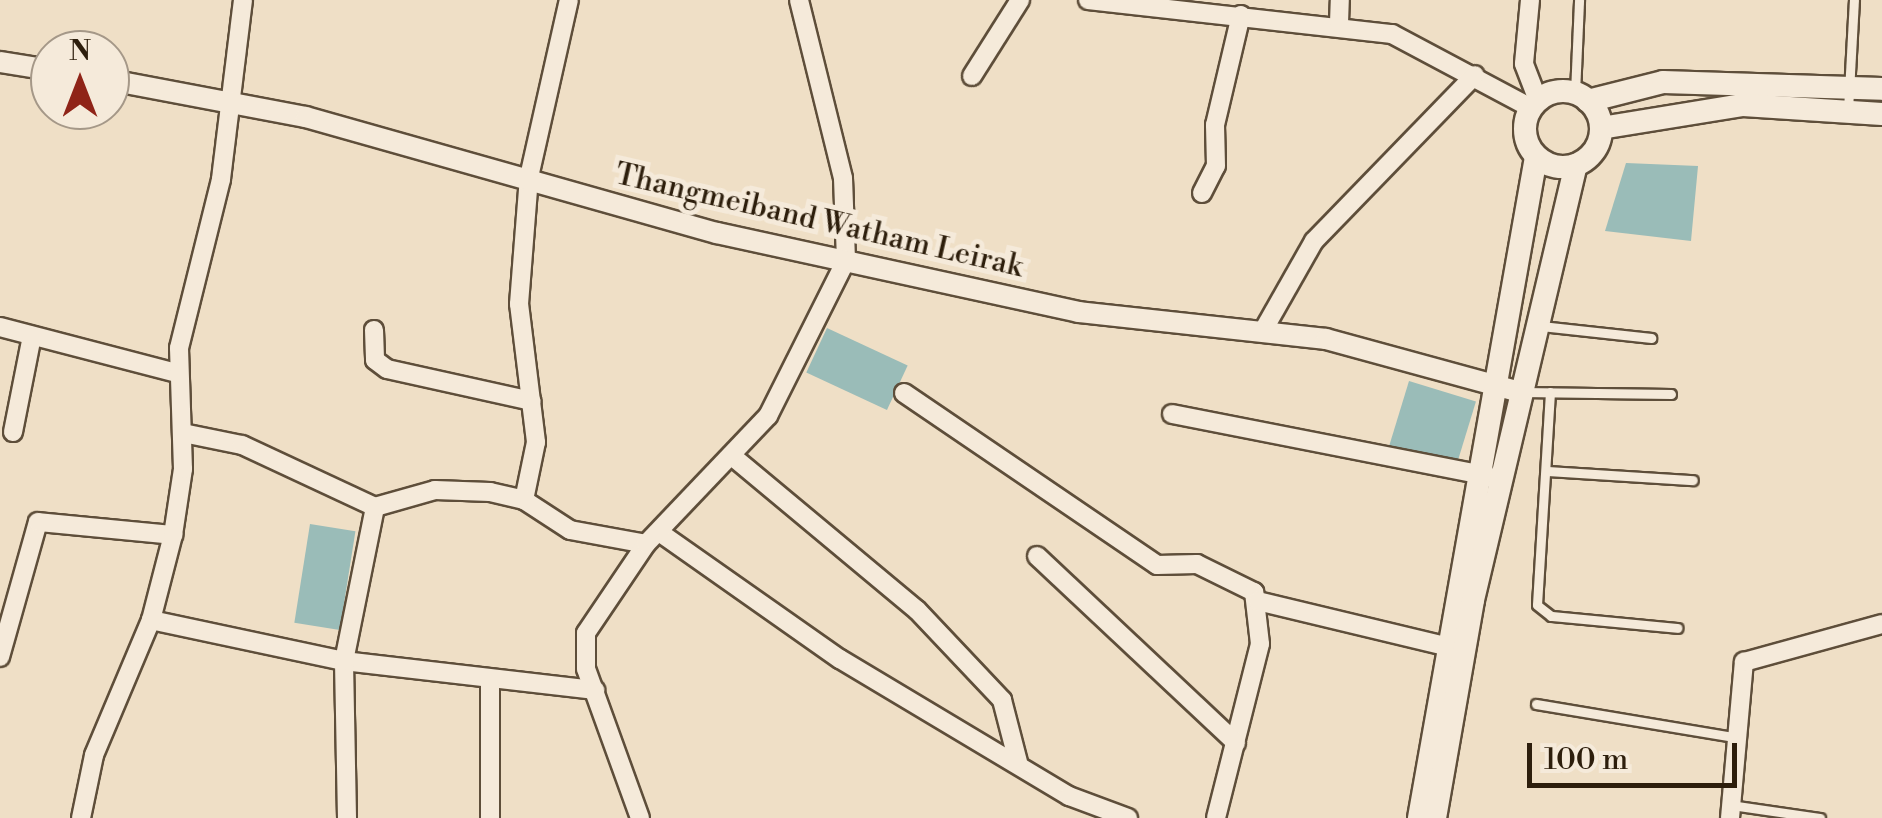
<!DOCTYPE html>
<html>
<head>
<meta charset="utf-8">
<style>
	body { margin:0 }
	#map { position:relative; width:1882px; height:818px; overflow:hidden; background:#efdfc6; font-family:"Libre Bodoni",serif }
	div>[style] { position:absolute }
	.water>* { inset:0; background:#9abcb8; transform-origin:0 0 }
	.roads { filter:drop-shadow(2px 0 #5e4e3a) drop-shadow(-2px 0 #5e4e3a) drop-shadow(0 2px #5e4e3a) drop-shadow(0 -2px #5e4e3a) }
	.service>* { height:9px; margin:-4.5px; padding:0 4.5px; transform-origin:4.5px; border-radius:4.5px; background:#f5eada }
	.minor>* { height:18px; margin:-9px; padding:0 9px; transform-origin:9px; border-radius:9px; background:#f5eada }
	.tertiary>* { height:20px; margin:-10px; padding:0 10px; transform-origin:10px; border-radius:10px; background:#f5eada }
	.secondary>* { height:22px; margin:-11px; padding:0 11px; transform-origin:11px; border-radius:11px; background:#f5eada }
	.secondary>.ring { margin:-11px; padding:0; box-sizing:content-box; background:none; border:22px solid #f5eada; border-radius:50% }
	span { translate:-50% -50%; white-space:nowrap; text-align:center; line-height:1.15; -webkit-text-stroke:10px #f5eada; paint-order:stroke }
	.street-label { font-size:30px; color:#2d1e0c }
	.north { position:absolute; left:30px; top:30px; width:100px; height:100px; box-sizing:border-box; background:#f5eada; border:2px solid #a59888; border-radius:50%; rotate:0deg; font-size:28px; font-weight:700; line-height:40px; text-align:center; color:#2d1e0c }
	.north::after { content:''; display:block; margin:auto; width:35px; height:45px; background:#8f2418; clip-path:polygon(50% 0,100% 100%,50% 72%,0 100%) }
	.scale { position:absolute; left:1527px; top:743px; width:210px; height:45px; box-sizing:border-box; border:5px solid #2d1e0c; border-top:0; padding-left:12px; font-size:30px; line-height:35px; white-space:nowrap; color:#2d1e0c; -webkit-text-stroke:8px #f5eada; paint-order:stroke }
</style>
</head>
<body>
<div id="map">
	<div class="water">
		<i style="clip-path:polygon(1626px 163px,1698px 166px,1691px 241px,1605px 231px)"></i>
		<i style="left:827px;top:328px;width:89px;height:49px;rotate:25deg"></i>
		<i style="left:1409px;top:381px;width:70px;height:70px;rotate:17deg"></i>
		<i style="left:310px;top:524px;width:46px;height:100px;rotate:9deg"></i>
	</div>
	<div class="roads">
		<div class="service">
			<i style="left:1575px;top:93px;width:93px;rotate:-87.5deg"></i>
			<i style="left:1848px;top:110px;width:110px;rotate:-86.9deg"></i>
			<i style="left:1541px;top:326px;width:111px;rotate:6.2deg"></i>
			<i style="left:1522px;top:392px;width:149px;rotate:0.8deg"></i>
			<i style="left:1550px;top:392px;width:213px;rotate:93.5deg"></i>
			<i style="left:1537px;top:605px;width:18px;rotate:38deg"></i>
			<i style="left:1551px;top:616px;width:127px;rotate:5.4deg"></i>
			<i style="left:1548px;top:471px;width:145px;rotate:3.6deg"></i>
			<i style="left:1536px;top:704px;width:201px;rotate:9.5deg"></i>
			<i style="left:1731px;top:805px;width:90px;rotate:8.3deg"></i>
		</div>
		<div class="minor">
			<i style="left:1088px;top:0;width:306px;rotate:6.4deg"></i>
			<i style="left:1392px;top:34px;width:157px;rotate:28deg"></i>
			<i style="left:1530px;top:0;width:64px;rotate:95.4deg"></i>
			<i style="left:1524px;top:64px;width:40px;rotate:69deg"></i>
			<i style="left:1339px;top:23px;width:23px;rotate:-88deg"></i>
			<i style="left:972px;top:76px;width:90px;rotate:-57.7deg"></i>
			<i style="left:1202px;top:193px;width:30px;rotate:-63deg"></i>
			<i style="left:1216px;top:166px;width:41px;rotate:-91.4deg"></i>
			<i style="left:1215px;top:125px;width:113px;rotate:-76.7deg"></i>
			<i style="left:0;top:327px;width:183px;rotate:14.6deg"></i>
			<i style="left:1264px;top:329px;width:101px;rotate:-60.4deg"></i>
			<i style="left:1314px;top:241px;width:231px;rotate:-45.9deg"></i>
			<i style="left:374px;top:330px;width:30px;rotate:88deg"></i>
			<i style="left:375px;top:360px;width:15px;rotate:37deg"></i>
			<i style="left:387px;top:369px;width:148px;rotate:12.5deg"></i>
			<i style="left:904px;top:393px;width:306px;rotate:34.2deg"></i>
			<i style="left:1157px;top:565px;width:40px;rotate:-1.4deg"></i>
			<i style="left:1197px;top:564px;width:64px;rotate:26.2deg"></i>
			<i style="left:1254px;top:592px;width:52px;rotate:83.4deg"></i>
			<i style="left:1260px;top:644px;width:179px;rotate:104.2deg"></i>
			<i style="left:1172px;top:414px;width:323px;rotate:11.1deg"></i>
			<i style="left:13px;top:432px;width:98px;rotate:-78.8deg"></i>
			<i style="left:183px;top:433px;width:60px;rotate:11.5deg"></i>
			<i style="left:242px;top:445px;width:147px;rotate:25deg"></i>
			<i style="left:732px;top:456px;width:241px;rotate:39.8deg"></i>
			<i style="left:917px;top:610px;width:124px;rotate:46.6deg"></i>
			<i style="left:1002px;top:700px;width:64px;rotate:75.5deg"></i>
			<i style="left:524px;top:500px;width:59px;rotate:-78.3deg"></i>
			<i style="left:536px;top:442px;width:139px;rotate:-97deg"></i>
			<i style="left:519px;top:304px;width:127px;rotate:-85.5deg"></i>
			<i style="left:529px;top:177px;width:181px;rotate:-77.3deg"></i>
			<i style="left:659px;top:532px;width:221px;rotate:35.1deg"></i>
			<i style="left:840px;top:659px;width:267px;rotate:30.9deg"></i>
			<i style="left:1069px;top:796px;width:63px;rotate:20.4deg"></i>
			<i style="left:1037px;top:556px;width:273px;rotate:43.2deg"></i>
			<i style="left:1258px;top:601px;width:193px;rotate:13.5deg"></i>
			<i style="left:151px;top:620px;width:197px;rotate:12deg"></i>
			<i style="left:344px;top:661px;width:253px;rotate:6.6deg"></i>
			<i style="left:0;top:657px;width:140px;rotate:-74.3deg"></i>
			<i style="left:38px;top:522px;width:136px;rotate:5.5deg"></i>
			<i style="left:490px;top:683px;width:135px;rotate:90deg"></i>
			<i style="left:81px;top:818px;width:64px;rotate:-78.3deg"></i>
			<i style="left:94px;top:755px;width:147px;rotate:-67.1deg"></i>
			<i style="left:151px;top:620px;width:88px;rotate:-75.5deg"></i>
			<i style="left:173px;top:535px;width:67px;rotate:-81.4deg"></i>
			<i style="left:183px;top:469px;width:121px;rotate:-91.9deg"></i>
			<i style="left:179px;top:348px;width:174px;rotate:-76deg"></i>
			<i style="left:221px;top:179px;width:180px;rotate:-83deg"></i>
			<i style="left:347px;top:818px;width:157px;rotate:-91.1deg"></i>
			<i style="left:344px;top:661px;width:157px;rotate:-78.6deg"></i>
			<i style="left:375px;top:507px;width:62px;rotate:-15.8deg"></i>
			<i style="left:435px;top:490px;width:55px;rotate:2.1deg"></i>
			<i style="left:490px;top:492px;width:35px;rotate:13deg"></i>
			<i style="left:524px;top:500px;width:55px;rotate:33.1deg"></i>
			<i style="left:570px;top:530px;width:77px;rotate:10.4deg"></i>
			<i style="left:640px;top:818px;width:158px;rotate:-109.9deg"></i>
			<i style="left:586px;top:669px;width:36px;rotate:-90deg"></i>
			<i style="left:586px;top:633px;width:107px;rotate:-56deg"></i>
			<i style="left:646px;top:544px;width:177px;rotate:-46.4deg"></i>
			<i style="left:768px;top:416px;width:174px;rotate:-63.4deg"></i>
			<i style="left:846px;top:260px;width:82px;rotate:-92.1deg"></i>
			<i style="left:843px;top:178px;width:183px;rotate:-103.9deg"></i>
			<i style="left:1730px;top:818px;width:157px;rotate:-84.9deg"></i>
			<i style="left:1744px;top:662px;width:143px;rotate:-15.4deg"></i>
		</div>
		<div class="tertiary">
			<i style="left:0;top:62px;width:51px;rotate:9.1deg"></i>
			<i style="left:110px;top:80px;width:199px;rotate:10.7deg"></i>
			<i style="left:306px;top:117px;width:427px;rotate:15.8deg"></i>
			<i style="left:717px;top:233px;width:370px;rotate:12.3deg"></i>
			<i style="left:1078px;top:312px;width:249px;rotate:6.2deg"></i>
			<i style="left:1326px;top:339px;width:201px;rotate:15.3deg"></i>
		</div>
		<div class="secondary">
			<i class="ring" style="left:1525px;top:91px;width:54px;height:54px"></i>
			<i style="left:1588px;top:101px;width:77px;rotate:-14.2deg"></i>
			<i style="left:1663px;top:82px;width:219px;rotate:1.8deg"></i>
			<i style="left:1601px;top:128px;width:144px;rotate:-9.2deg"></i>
			<i style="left:1743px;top:105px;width:139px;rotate:3.7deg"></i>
			<i style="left:1419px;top:818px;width:671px;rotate:-79.96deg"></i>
			<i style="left:1435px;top:818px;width:221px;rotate:-80.1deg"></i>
			<i style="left:1473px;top:600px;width:447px;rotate:-76.7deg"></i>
		</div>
	</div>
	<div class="street-label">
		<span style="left:819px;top:221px;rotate:13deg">Thangmeiband Watham Leirak</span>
	</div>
	<div class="north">N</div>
	<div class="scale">100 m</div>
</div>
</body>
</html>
